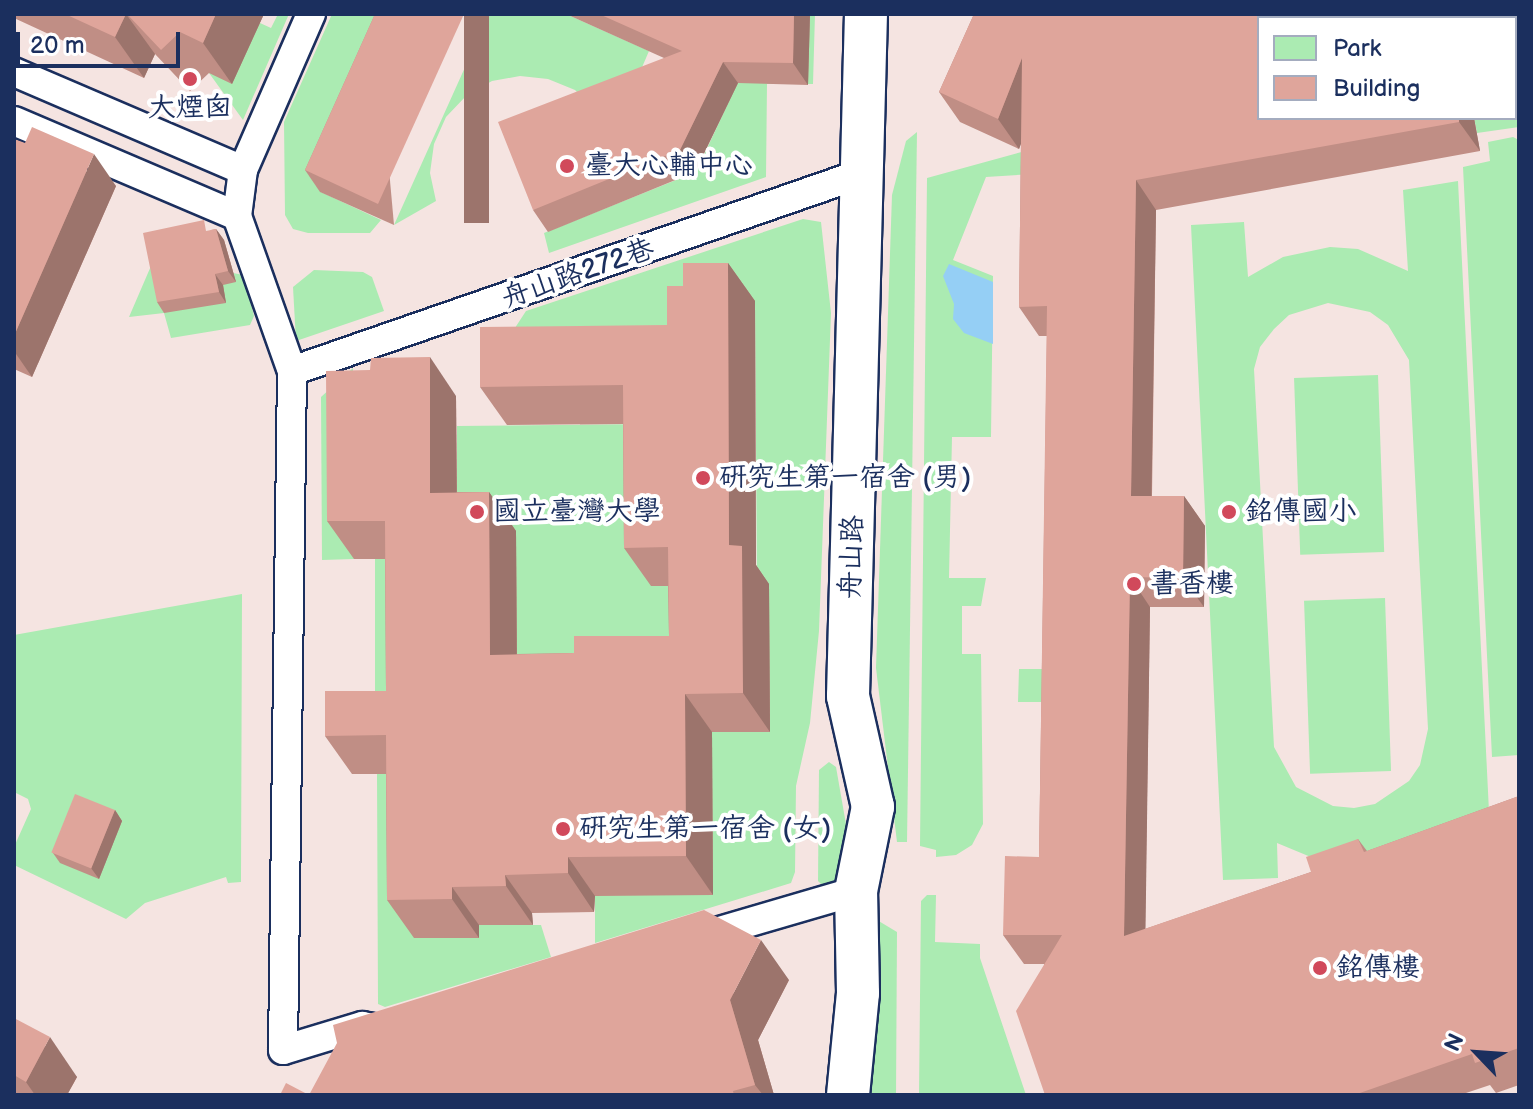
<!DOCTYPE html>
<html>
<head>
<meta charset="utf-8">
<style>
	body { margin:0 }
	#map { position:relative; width:1533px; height:1109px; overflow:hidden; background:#fff; font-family:"Balsamiq Sans","LXGW WenKai TC",sans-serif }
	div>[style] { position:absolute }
	.built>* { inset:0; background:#f5e4e1 }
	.green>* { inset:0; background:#abebb2; transform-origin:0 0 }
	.water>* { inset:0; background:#95cff5 }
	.roads { filter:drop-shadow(2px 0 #1b2f5e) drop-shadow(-2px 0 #1b2f5e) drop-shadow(0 2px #1b2f5e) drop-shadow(0 -2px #1b2f5e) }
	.service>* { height:28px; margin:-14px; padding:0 14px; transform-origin:14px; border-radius:14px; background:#fff }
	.pedestrian>* { height:42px; margin:-21px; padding:0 21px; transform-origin:21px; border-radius:21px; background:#fff }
	.wall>* { inset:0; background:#c08e85 }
	.shaded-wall>* { inset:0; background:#9c746c; transform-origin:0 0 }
	.building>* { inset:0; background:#dfa59b; transform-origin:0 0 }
	.dots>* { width:22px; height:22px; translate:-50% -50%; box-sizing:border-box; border:4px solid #fff; border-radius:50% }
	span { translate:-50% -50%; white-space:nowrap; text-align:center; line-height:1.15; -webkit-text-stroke:8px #fff; paint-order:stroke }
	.poi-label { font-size:28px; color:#1b2f5e }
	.left { translate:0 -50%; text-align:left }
	.street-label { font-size:28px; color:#1b2f5e }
	.frame { position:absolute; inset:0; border:16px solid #1b2f5e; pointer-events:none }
	.legend { position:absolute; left:1257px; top:16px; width:260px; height:104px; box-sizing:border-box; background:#fff; border:2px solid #a4acbf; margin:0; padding:10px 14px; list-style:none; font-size:24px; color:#1b2f5e }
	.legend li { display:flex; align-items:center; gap:16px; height:40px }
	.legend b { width:40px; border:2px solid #a4acbf }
	.north { position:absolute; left:1437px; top:1013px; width:80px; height:80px; -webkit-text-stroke:6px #fff; paint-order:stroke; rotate:295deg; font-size:22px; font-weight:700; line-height:32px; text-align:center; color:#1b2f5e }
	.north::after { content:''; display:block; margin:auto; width:28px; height:36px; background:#1b2f5e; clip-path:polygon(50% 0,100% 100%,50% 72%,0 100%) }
	.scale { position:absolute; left:16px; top:32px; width:164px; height:36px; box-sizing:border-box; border:4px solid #1b2f5e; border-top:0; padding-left:10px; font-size:24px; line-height:28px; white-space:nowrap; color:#1b2f5e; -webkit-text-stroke:6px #fff; paint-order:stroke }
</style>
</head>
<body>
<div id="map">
	<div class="built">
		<i style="clip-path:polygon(evenodd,14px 14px,1519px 14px,1519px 1095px,14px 1095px,14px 14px,1259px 18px,1515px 18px,1515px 118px,1259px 118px,1259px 18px)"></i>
	</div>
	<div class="green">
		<i style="clip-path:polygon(278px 14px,289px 14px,243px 120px,209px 73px,260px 23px,271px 28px)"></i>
		<i style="clip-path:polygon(332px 14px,400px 14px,321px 192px,381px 220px,370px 233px,308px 233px,293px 229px,285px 215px,284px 122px)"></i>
		<i style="clip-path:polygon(489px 14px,566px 14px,649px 51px,628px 100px,597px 112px,575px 90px,548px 79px,520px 76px,492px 81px,466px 96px,446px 117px,434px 144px,430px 173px,436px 201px,394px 225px)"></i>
		<i style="clip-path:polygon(734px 14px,815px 14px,813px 84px,767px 84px,766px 177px,549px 253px,544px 233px,696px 172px,763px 28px)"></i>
		<i style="clip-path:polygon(1515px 39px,1519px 127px,1477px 133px,1474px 118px,1515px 118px)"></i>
		<i style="clip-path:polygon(917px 132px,907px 842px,897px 842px,876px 668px,892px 195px,906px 141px)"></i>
		<i style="clip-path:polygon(1513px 137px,1519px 140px,1519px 755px,1492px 757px,1463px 167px,1490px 161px,1488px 142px)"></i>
		<i style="clip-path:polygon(1025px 151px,1065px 172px,986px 177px,953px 260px,993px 276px,991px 437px,952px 437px,949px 578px,986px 578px,981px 606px,962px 606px,962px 654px,981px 654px,983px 824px,972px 845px,956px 855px,936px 857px,936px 850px,920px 846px,927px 178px)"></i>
		<i style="clip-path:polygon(evenodd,1458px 181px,1490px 832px,1318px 860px,1277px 843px,1278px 878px,1223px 880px,1191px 225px,1244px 222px,1248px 277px,1283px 257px,1330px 247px,1358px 249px,1408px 271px,1403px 190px,1458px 181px,1328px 303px,1370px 312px,1388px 325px,1409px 360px,1428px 729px,1420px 765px,1409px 781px,1375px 804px,1354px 808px,1333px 806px,1296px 787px,1274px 747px,1254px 369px,1260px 347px,1274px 329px,1289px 315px,1328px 303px)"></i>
		<i style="clip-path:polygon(803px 219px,821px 222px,831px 313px,819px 631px,810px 723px,796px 786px,795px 872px,791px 883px,595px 943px,595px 896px,664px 773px,757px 584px,755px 302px,694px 364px,511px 334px,526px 311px)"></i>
		<i style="clip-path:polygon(154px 259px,244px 275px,254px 316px,250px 325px,171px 338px,164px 313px,129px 317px)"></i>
		<i style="clip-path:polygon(314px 270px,363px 272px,372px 277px,384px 311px,296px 341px,293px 287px)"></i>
		<i style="clip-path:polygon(353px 368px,354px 559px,322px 560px,321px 397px)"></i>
		<i style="left:1378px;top:375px;width:177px;height:84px;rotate:88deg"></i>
		<i style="clip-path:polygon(650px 424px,695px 586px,695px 674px,517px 693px,457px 531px,457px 426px)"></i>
		<i style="left:375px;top:559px;width:37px;height:171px"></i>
		<i style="clip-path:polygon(242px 594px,241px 882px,228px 883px,226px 877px,145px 903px,126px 919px,14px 865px,14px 847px,31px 809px,28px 799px,14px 792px,14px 635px)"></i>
		<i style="left:1385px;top:598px;width:173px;height:81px;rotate:88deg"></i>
		<i style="clip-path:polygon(1019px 669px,1043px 669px,1062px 702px,1018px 702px)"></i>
		<i style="clip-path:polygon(829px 762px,836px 767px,847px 830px,835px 883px,823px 886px,818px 881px,819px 770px)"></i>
		<i style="clip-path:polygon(377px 774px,413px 774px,414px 938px,478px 938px,479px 925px,541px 925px,551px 957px,385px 1007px,378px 1004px)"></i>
		<i style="clip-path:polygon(927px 895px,936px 895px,935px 942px,980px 944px,980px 958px,1026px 1095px,919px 1095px,921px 901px)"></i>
		<i style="clip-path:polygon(877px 920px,897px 932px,896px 1095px,866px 1095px)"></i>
	</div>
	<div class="water">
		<i style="clip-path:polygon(949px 264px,993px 282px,993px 344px,964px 333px,953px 319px,954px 304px,943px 276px)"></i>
	</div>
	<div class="roads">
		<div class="service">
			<i style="left:311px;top:14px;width:170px;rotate:113.6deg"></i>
			<i style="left:243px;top:170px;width:46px;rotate:97.4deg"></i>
			<i style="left:237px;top:216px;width:164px;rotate:70.5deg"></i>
			<i style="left:292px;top:371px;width:679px;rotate:90.76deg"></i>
			<i style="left:283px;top:1050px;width:83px;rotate:-16.9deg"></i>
			<i style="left:362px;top:1026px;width:11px;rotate:10deg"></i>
			<i style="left:14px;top:72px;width:249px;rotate:23.2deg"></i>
			<i style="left:14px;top:121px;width:242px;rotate:23.1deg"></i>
			<i style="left:292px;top:371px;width:604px;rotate:-19.12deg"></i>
			<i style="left:699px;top:937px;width:164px;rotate:-16.3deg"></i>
		</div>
		<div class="pedestrian">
			<i style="left:848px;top:1095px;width:102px;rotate:-84.4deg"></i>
			<i style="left:858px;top:993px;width:102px;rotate:-91.1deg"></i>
			<i style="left:856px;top:891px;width:86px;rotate:-78.6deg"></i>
			<i style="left:873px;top:807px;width:114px;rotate:-102.7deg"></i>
			<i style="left:848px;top:696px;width:682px;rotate:-88.49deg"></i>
		</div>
	</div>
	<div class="wall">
		<i style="clip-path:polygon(14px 14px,264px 14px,232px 84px,209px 73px,190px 91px,155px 54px,144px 78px,14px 18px)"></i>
		<i style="clip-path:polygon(375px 14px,394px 225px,320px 192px,305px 170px)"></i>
		<i style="clip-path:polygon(566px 14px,810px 14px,808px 85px,738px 83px,695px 172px,548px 232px,533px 210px,664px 58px)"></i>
		<i style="clip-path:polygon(974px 14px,1519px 14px,1519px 78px,1515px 75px,1515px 18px,1259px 18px,1259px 118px,1474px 118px,1480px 151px,1156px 210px,1152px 496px,1184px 496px,1205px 526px,1204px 607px,1150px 607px,1145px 929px,1311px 872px,1358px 839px,1367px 851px,1519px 796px,1519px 1085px,1496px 1093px,1490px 1085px,1460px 1095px,1045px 1095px,1044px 964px,1024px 964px,1003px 935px,1039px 857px,1047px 336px,1039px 336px,1019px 307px,1021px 143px,1019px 149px,960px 122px,939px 92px)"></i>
		<i style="clip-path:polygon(14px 139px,116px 186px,32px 377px,14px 369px)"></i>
		<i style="clip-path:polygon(216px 229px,224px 240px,236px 282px,223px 285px,226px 303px,164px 313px,157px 302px,211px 230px)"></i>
		<i style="clip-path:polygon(728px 263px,755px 301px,756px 565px,769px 584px,770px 732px,712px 732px,713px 895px,595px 896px,594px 912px,532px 913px,533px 925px,479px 925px,479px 938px,414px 938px,387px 900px,386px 774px,352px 774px,325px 736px,386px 691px,385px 559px,354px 559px,327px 521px,456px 396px,457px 492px,489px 492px,516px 531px,517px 654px,574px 653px,669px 636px,668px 586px,651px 586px,624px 548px,623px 424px,507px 425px,480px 387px,667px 325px,683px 286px)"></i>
		<i style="clip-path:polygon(115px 810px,122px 821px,99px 879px,60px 863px,53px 853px)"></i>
		<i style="clip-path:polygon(789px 980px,758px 1040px,774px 1095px,309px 1095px)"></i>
		<i style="clip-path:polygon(14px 1018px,77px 1077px,67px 1095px,14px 1095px)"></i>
	</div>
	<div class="shaded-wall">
		<i style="clip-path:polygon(126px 14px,155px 54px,144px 78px,115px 37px)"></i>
		<i style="clip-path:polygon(216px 14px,264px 14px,232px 84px,203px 43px)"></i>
		<i style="left:464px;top:14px;width:25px;height:209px"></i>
		<i style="clip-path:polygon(794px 14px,810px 14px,808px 85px,793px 63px)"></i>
		<i style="clip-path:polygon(1022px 58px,1043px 87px,1019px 149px,998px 119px)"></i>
		<i style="clip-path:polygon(723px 62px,738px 83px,695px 172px,680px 150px)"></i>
		<i style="clip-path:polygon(1459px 118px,1474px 118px,1480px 151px,1459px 122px)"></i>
		<i style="clip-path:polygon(94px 154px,116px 186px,32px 377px,14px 351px,14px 336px)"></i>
		<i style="clip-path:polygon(1136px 180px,1156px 210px,1151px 525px,1131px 496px)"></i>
		<i style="clip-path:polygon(216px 229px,224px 240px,236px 282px,228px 271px)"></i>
		<i style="clip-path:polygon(728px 263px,755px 301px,756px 565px,769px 584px,770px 732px,743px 693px,729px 545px)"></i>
		<i style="clip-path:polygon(215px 274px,223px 285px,226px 303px,219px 292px)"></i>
		<i style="clip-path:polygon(430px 357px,456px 396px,457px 531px,430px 493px)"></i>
		<i style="clip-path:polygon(489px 492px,516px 531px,517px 693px,490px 655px)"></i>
		<i style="clip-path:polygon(1184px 496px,1205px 526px,1204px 607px,1183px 578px)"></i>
		<i style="clip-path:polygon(1130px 577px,1150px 607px,1145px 965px,1124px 936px)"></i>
		<i style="clip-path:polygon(685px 694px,712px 732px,713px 895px,686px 856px)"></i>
		<i style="clip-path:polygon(115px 810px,122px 821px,99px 879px,91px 868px)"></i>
		<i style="clip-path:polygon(568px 857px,595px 896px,594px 912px,568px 873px)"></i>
		<i style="clip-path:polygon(505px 875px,532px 913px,533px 925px,506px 886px)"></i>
		<i style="clip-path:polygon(452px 887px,479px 925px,479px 938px,452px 899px)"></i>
		<i style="clip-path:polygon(761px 940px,789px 980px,758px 1040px,774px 1095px,763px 1095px,755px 1085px,730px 1000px)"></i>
		<i style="clip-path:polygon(50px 1037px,77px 1077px,67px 1095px,35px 1095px,26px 1082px)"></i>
	</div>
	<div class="building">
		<i style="clip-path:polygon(65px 14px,126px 14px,115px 37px)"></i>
		<i style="clip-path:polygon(127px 14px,216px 14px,203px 43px,180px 32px,161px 50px)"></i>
		<i style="clip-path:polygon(375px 14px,464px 14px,378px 204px,305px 170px)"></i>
		<i style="clip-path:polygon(599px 14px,794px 14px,793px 63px,723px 62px,680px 150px,533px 210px,498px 122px,682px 51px)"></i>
		<i style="clip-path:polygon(974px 14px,1440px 14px,1441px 18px,1259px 18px,1259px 118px,1459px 118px,1459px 122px,1136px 180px,1131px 496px,1184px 496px,1183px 578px,1130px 577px,1124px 936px,1311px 872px,1306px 857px,1358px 839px,1364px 852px,1519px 796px,1519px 1048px,1475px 1063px,1472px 1054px,1354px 1095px,1045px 1095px,1016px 1011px,1062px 935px,1003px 935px,1005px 856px,1039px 857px,1047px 306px,1019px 307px,1022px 58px,998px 119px,939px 92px)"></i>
		<i style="clip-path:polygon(1448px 14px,1519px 14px,1519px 62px,1515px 60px,1515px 18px,1453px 18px)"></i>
		<i style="clip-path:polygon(32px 127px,94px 154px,14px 336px,14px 139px,25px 143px)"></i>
		<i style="clip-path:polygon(204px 220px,206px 231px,216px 229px,228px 271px,215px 274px,219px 292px,157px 302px,143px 233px)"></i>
		<i style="clip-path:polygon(683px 263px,728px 263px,729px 545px,742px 546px,743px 693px,685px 694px,686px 856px,568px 857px,568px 873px,505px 875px,506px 886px,452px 887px,452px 899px,387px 900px,386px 735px,325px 736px,325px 691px,386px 691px,385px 521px,327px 521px,326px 371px,370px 370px,371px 358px,430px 357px,430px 493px,489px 492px,490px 655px,574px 653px,574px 636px,669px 636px,668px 547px,624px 548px,623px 385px,480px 387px,480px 327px,667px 325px,667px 286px,683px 286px)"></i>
		<i style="left:75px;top:794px;width:43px;height:63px;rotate:22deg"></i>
		<i style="clip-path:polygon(704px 910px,761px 940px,730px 1000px,755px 1085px,733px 1091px,734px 1095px,309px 1095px,337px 1043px,333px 1025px)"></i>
		<i style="clip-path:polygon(14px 1018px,50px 1037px,26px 1082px,14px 1075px)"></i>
		<i style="clip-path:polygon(286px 1083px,309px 1095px,280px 1095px)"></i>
	</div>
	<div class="dots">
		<i style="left:190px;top:79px;background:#d1495b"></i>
		<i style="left:567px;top:166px;background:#d1495b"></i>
		<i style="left:703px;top:478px;background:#d1495b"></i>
		<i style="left:477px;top:512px;background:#d1495b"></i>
		<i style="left:1229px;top:512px;background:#d1495b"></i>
		<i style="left:1134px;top:584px;background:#d1495b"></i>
		<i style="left:563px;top:829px;background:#d1495b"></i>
		<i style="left:1320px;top:968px;background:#d1495b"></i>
	</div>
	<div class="poi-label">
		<span style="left:190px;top:108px">大煙囪</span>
		<span class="left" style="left:585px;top:166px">臺大心輔中心</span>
		<span class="left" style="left:719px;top:478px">研究生第一宿舍 (男)</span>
		<span class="left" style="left:493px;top:512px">國立臺灣大學</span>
		<span class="left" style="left:1245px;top:512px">銘傳國小</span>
		<span class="left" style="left:1150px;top:584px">書香樓</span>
		<span class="left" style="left:579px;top:829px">研究生第一宿舍 (女)</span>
		<span class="left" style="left:1336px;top:968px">銘傳樓</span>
	</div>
	<div class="street-label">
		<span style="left:578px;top:274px;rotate:-19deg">舟山路272巷</span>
		<span style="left:852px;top:557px;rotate:-88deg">舟山路</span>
	</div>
	<div class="frame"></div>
	<ul class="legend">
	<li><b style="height:22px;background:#abebb2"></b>Park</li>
	<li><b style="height:22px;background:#dfa59b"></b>Building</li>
	</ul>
	<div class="north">N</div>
	<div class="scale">20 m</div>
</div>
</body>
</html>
